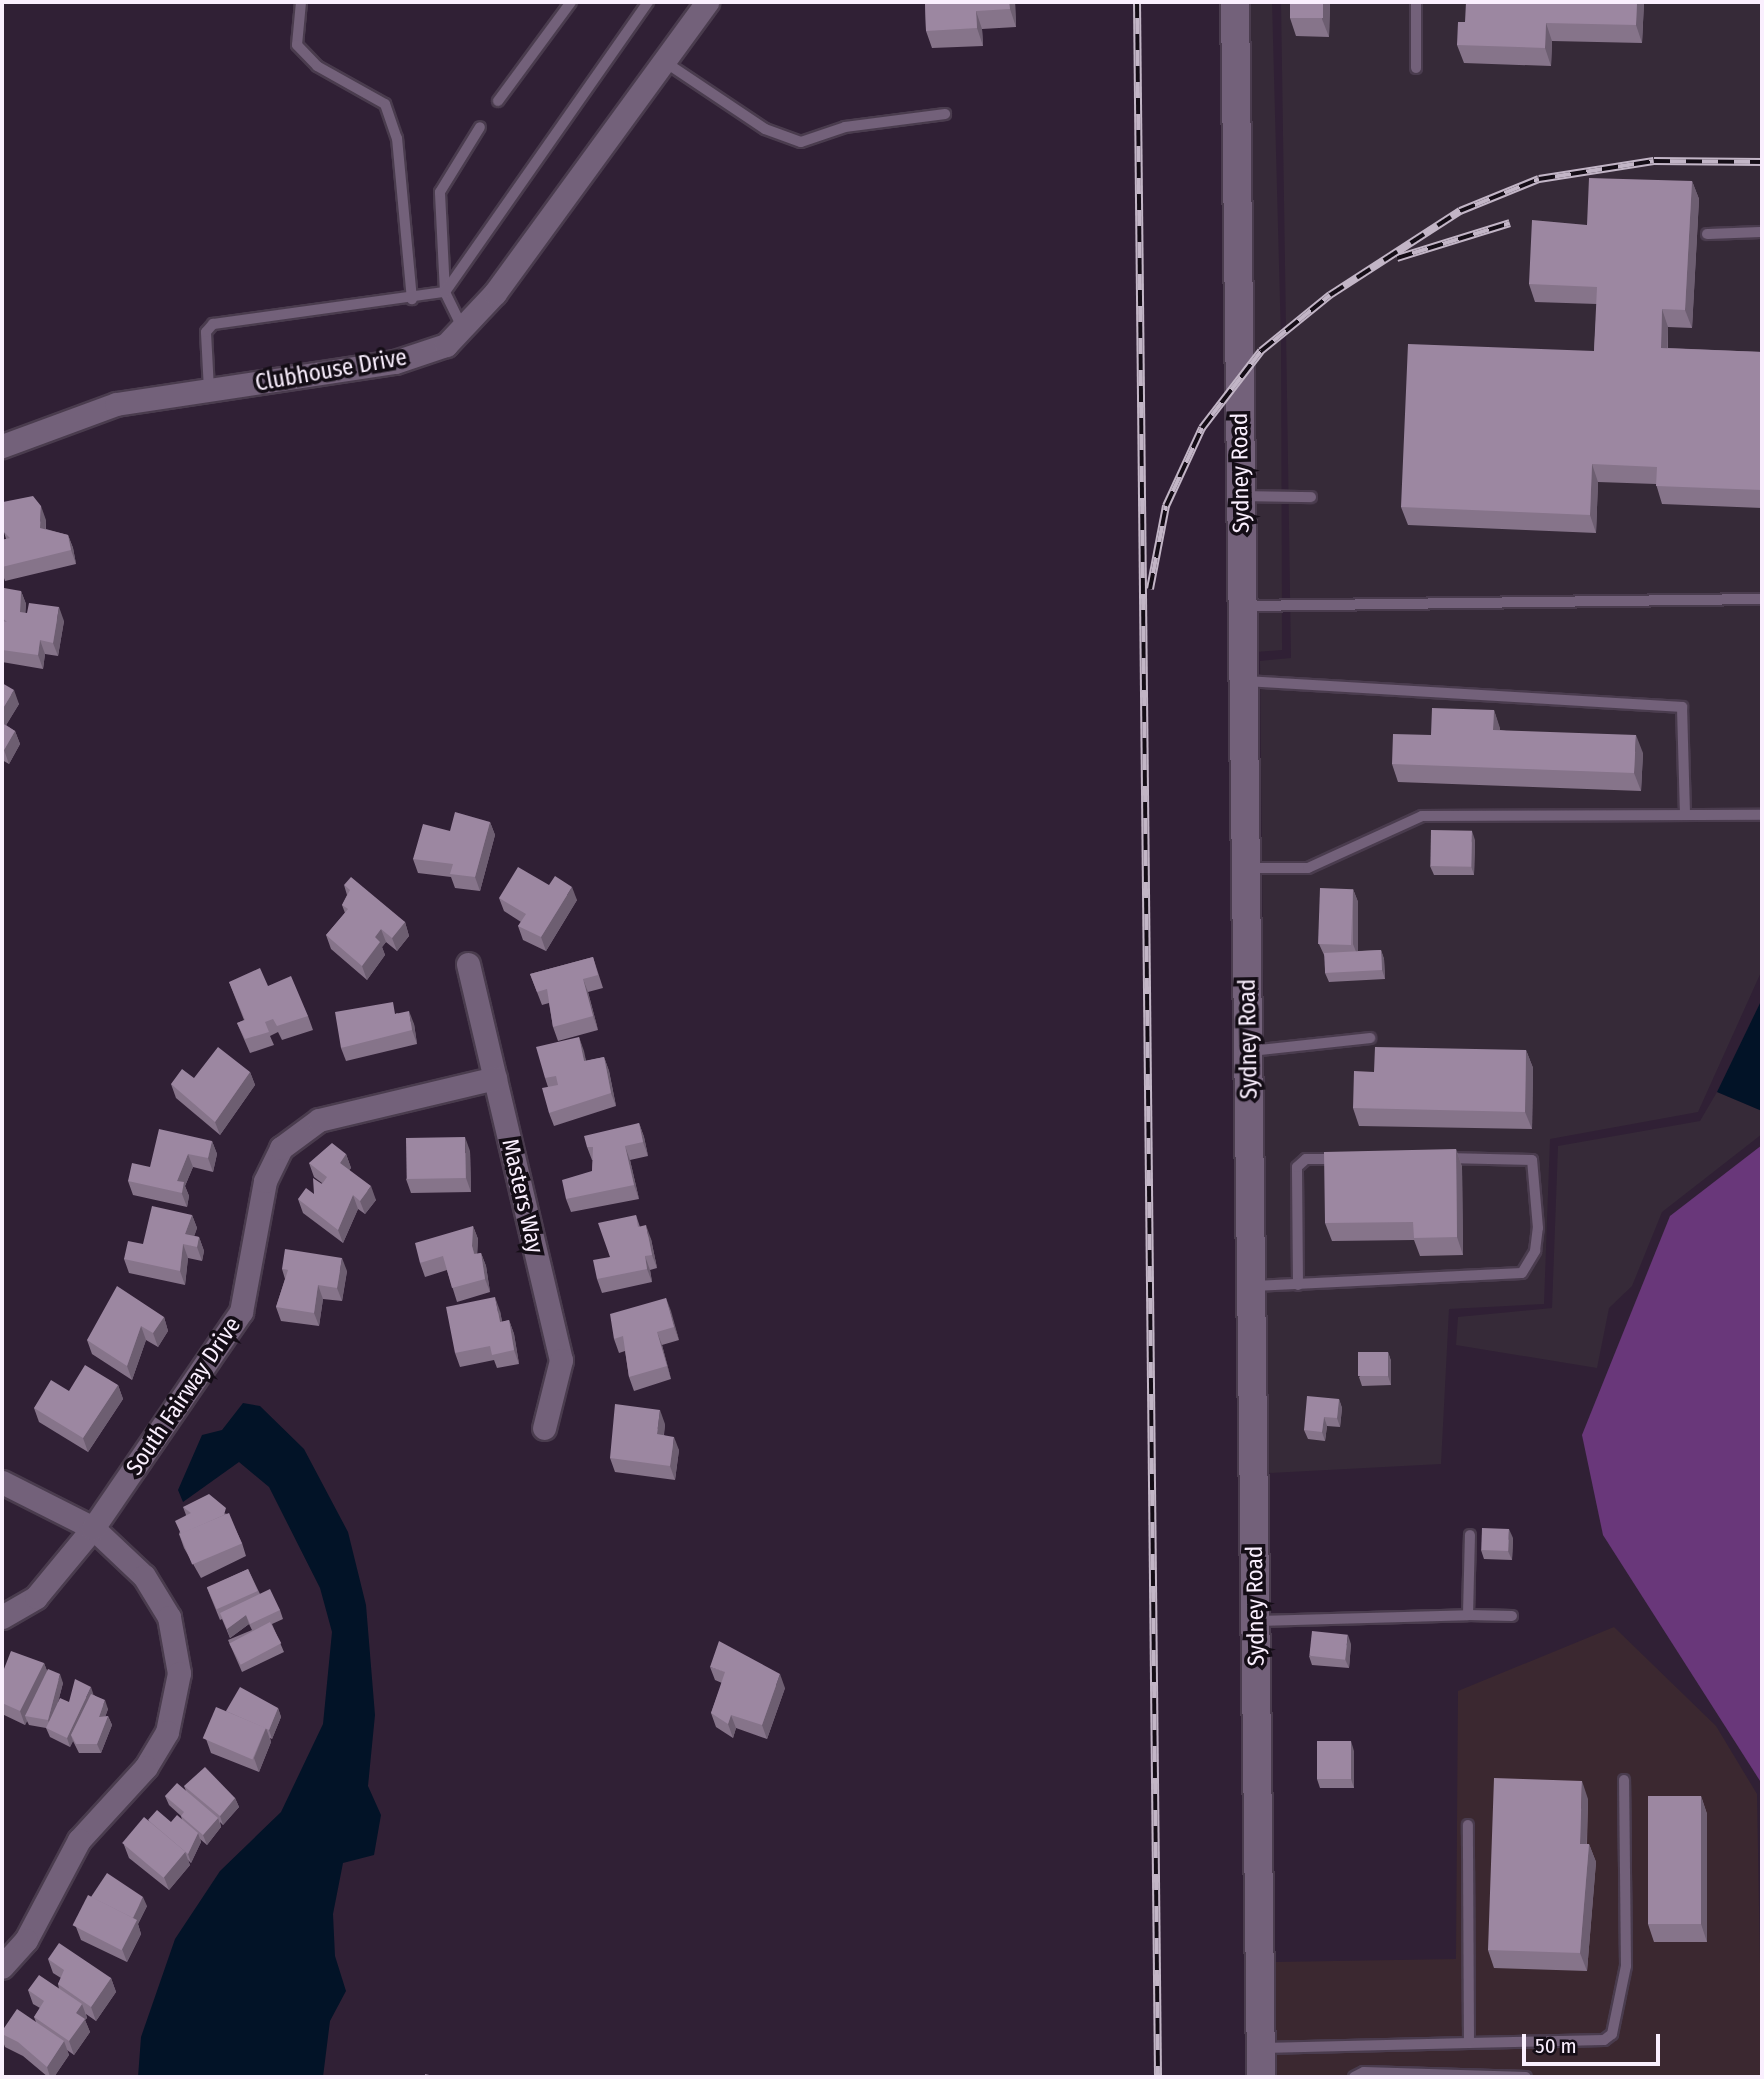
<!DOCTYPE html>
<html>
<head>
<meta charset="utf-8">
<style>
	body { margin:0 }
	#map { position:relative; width:1764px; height:2079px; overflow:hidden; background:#302035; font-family:"Fira Sans Condensed",sans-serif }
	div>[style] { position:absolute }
	.commercial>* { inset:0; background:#3b2830 }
	.industrial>* { inset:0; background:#362a38 }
	.green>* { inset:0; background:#69377a }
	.water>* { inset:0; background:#021327 }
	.roads { filter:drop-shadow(2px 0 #4a3c4e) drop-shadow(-2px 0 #4a3c4e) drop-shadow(0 2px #4a3c4e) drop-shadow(0 -2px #4a3c4e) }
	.service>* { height:10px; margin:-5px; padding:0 5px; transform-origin:5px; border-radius:5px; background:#73617a }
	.minor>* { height:23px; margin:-11.5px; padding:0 11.5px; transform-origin:11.5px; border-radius:11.5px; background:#73617a }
	.tertiary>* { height:28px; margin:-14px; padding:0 14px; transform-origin:14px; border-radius:14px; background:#73617a }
	.rail>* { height:8px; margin-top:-4px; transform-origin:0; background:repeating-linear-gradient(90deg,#140d16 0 16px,#c2b5c6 0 32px); box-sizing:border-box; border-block:2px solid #c2b5c6 }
	.wall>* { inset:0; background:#86748a }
	.shaded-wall>* { inset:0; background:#6d5e71 }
	.building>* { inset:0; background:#9c87a1; transform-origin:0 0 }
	span { translate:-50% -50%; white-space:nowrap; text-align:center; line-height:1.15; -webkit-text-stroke:7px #140d16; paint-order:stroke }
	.street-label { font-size:23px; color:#faeffe }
	.frame { position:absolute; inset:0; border:4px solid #faeffe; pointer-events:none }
	.scale { position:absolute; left:1522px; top:2034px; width:138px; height:32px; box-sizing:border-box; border:4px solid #faeffe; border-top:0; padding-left:9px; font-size:21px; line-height:24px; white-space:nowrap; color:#faeffe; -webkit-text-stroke:5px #140d16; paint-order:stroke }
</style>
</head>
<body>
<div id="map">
	<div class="commercial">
		<i style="clip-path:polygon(1614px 1627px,1716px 1726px,1757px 1794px,1762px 2077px,1276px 2077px,1275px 1962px,1456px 1959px,1458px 1691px)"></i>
	</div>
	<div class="industrial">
		<i style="clip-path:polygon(1245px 2px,1272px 2px,1281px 341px,1282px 650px,1256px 652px)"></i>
		<i style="clip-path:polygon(1281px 2px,1762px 2px,1762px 970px,1698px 1112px,1550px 1139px,1544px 1304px,1449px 1309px,1441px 1464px,1268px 1473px,1260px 661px,1291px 658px)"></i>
		<i style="clip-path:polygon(1717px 1092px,1762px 1111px,1762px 1134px,1662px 1212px,1632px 1286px,1609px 1308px,1597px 1368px,1456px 1345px,1458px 1317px,1552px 1308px,1558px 1146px,1700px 1121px)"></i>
	</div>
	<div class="green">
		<i style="clip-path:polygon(1762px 1145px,1762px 1784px,1603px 1535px,1582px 1435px,1670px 1216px)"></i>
	</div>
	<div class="water">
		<i style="clip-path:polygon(1762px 999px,1762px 1111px,1717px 1092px)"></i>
		<i style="clip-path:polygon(243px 1403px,260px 1406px,304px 1449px,348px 1532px,366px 1605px,375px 1715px,368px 1786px,381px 1815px,374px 1855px,343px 1863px,333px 1914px,335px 1956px,346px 1991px,330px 2021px,323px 2077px,138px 2077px,141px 2037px,175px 1939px,220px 1871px,281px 1812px,323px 1724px,332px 1632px,320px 1588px,269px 1487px,239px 1462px,183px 1502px,178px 1490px,202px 1435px,222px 1430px)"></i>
	</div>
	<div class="roads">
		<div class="service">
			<i style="left:301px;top:2px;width:43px;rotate:95.3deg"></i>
			<i style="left:297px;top:45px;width:29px;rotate:46deg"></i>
			<i style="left:317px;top:66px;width:78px;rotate:29.2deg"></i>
			<i style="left:385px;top:104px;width:36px;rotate:71deg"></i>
			<i style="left:397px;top:138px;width:162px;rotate:84.7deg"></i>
			<i style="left:1416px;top:2px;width:66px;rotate:90deg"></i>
			<i style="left:665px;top:62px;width:120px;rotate:33.8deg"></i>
			<i style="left:765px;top:129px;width:38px;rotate:20deg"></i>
			<i style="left:801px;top:142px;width:46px;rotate:-18.8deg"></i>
			<i style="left:845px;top:127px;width:101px;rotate:-7.4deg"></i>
			<i style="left:498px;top:101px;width:123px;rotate:-53.6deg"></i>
			<i style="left:1707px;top:234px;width:55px;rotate:-2.1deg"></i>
			<i style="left:462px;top:327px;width:39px;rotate:-116deg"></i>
			<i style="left:445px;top:292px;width:100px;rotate:-92.9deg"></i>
			<i style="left:440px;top:192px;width:76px;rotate:-58.4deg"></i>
			<i style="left:209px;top:390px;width:58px;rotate:-93deg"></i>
			<i style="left:206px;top:332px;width:11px;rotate:-49deg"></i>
			<i style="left:213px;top:324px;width:234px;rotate:-7.9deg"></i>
			<i style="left:445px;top:292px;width:354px;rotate:-55deg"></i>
			<i style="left:1244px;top:496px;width:67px;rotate:0.9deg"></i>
			<i style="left:1245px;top:606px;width:517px;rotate:-0.78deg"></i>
			<i style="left:1246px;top:681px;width:437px;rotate:3.4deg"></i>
			<i style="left:1682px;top:707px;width:108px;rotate:88.4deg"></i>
			<i style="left:1248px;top:868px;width:60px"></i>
			<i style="left:1308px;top:868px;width:125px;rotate:-24.5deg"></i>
			<i style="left:1422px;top:816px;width:340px;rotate:-0.2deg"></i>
			<i style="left:1251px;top:1051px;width:120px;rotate:-6.2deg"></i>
			<i style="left:1298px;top:1285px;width:118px;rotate:-90.5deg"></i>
			<i style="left:1297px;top:1167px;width:12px;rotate:-42deg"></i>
			<i style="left:1306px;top:1159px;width:33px"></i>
			<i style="left:1254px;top:1286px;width:268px;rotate:-2.8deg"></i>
			<i style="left:1522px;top:1273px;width:26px;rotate:-59deg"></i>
			<i style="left:1535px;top:1251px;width:23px;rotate:-83deg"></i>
			<i style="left:1538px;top:1228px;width:68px;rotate:-95deg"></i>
			<i style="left:1532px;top:1160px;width:86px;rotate:-178.7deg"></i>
			<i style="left:1468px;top:1615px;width:44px;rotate:1.3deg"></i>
			<i style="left:1258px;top:1621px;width:210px;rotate:-1.6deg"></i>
			<i style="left:1468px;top:1615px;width:80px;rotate:-88.6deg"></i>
			<i style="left:1469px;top:2043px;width:135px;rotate:-1.3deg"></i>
			<i style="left:1604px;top:2040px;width:10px;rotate:-37deg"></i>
			<i style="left:1612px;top:2034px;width:69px;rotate:-78.4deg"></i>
			<i style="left:1626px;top:1966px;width:186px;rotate:-90.6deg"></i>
			<i style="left:1263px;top:2048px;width:206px;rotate:-1.4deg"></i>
			<i style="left:1469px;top:2043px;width:218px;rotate:-90.3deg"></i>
			<i style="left:1354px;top:2077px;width:11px;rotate:-27deg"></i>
			<i style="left:1364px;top:2072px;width:162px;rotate:1.8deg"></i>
		</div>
		<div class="minor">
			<i style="left:2px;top:446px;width:121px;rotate:-20.2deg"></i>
			<i style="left:116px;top:404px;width:282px;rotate:-8.6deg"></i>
			<i style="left:395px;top:362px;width:54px;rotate:-18.4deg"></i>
			<i style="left:446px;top:345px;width:71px;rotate:-46.7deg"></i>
			<i style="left:495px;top:293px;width:360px;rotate:-53.9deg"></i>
			<i style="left:468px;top:964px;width:407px;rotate:76.8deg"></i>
			<i style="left:561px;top:1360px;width:70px;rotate:104deg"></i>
			<i style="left:2px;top:1482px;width:102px;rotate:26.8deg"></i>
			<i style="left:93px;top:1528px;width:70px;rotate:43.3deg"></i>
			<i style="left:144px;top:1576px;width:48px;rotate:58.6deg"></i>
			<i style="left:169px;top:1617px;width:57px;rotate:79.9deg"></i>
			<i style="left:179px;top:1673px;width:60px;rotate:101.5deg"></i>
			<i style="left:167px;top:1732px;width:41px;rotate:121deg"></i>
			<i style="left:146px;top:1767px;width:99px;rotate:132.5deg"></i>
			<i style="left:79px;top:1840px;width:113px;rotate:117.9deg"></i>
			<i style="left:26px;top:1940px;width:36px;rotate:132deg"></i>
			<i style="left:2px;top:1617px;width:39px;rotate:-30deg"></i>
			<i style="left:36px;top:1597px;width:89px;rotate:-50.4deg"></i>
			<i style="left:93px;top:1528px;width:262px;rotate:-55.6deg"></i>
			<i style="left:241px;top:1312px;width:133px;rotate:-79.6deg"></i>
			<i style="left:265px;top:1181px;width:37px;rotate:-64deg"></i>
			<i style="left:281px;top:1148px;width:47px;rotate:-36.4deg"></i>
			<i style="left:319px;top:1120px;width:181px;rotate:-13.4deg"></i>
		</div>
		<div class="tertiary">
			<i style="left:1235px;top:2px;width:2075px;rotate:89.28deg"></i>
		</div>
	</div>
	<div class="rail">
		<i style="left:1137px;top:2px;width:2075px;rotate:89.42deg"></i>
		<i style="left:1397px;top:258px;width:118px;rotate:-17.2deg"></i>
		<i style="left:1150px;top:589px;width:85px;rotate:-79.1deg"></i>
		<i style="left:1166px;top:506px;width:86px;rotate:-65.2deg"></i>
		<i style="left:1202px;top:428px;width:97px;rotate:-52.5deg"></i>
		<i style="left:1261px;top:351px;width:89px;rotate:-39.1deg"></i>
		<i style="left:1330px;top:295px;width:155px;rotate:-32.9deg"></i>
		<i style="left:1460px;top:211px;width:85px;rotate:-22.1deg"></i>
		<i style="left:1539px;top:179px;width:116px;rotate:-8.9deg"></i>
		<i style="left:1654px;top:161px;width:108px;rotate:0.5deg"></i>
	</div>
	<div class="wall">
		<i style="clip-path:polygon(925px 2px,1015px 2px,1016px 27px,982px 29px,983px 46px,932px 48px,926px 31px)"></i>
		<i style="clip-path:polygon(1330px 2px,1329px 37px,1296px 36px,1290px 18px)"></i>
		<i style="clip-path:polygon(1644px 2px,1642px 43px,1552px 41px,1551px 66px,1464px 63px,1457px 45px,1465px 22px)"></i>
		<i style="clip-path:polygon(1692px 181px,1699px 199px,1692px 328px,1668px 327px,1668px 348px,1762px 352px,1762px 508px,1662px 504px,1656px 484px,1598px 482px,1596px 533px,1408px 525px,1401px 507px,1594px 351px,1597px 304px,1535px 302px,1529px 284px)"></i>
		<i style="clip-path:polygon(46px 520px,46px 529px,68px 535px,73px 548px,76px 564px,5px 581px,2px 572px,2px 540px,6px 539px,4px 532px)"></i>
		<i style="clip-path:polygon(21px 591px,26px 604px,25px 613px,64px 621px,58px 656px,45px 654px,43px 669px,2px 662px,2px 602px)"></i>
		<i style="clip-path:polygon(2px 683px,19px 704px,6px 725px,15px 731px,20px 744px,9px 764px,2px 760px)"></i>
		<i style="clip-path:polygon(1494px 710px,1500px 730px,1643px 753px,1641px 791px,1398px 782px,1392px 764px,1431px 735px)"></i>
		<i style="clip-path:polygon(490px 822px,495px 835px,480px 891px,455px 888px,451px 877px,418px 873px,413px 859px,450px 831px)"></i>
		<i style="clip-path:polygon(1475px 840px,1474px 875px,1434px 875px,1430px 866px)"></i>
		<i style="clip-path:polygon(344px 885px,405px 922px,409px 936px,397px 951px,386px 942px,382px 947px,385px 955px,367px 980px,331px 949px,326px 935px,345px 913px,342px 905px,347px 895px)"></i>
		<i style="clip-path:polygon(549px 885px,577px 900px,546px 951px,523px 940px,518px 926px,521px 922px,504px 911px,499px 898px)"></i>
		<i style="clip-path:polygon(1353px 889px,1358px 902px,1358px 951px,1381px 950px,1384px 959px,1385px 979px,1329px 982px,1325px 973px,1325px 957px,1319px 944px)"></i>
		<i style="clip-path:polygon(593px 957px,603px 988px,588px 992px,598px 1030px,558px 1041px,553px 1027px,549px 1003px,542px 1005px,530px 974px)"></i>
		<i style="clip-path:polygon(229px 982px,268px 986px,308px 1016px,313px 1030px,282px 1040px,278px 1032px,270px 1036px,274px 1045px,250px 1053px,237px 1023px,244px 1020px)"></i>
		<i style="clip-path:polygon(397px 1013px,414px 1024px,417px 1044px,346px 1061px,341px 1048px)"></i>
		<i style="clip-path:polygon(579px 1037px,586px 1061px,604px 1057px,609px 1071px,616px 1106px,554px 1126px,549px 1113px,548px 1087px,545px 1078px)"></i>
		<i style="clip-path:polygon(1526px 1050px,1533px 1068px,1532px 1129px,1359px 1126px,1353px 1108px,1374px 1072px)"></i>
		<i style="clip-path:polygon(250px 1072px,255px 1085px,220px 1135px,176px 1098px,171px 1084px)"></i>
		<i style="clip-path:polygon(639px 1123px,644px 1137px,648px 1156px,630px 1160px,639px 1199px,571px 1212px,566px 1199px,592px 1171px,593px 1160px,592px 1160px,587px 1147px)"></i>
		<i style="clip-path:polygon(212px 1141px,217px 1154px,213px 1172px,193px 1167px,185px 1186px,189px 1196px,187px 1207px,133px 1195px,128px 1181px,150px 1167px)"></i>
		<i style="clip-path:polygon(1456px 1149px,1462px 1167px,1463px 1255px,1420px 1256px,1414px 1240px,1332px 1241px,1325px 1223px)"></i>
		<i style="clip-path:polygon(470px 1151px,471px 1192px,411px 1193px,406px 1179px)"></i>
		<i style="clip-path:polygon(346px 1154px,351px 1168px,349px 1170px,376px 1200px,365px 1214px,358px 1209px,343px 1243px,303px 1213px,298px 1199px,314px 1194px,322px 1183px,314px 1177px,309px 1163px)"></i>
		<i style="clip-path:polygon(192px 1215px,197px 1228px,194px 1236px,199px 1237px,204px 1251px,202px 1261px,188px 1258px,185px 1285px,129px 1273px,124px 1259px,143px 1244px)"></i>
		<i style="clip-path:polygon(636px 1215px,640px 1227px,651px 1239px,657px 1268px,650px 1270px,652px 1282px,602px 1293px,597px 1279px)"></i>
		<i style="clip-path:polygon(473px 1226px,478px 1239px,477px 1254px,481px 1253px,486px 1266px,490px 1292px,457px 1302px,447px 1270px,425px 1277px,420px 1263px)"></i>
		<i style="clip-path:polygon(282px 1269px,347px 1271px,342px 1301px,323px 1299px,319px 1326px,281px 1321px,276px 1307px,285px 1279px)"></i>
		<i style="clip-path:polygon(666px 1298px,679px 1340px,662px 1345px,671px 1379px,634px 1391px,629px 1377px,625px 1351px,619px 1353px,614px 1339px)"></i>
		<i style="clip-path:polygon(500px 1311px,502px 1322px,509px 1320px,514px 1334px,519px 1364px,497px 1368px,494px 1360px,460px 1367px,455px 1353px)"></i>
		<i style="clip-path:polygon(164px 1317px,168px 1331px,158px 1347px,146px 1340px,132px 1380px,92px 1354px,87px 1340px)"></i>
		<i style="clip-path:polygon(1388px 1352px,1391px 1361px,1391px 1385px,1362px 1386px,1359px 1377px)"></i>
		<i style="clip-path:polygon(118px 1385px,123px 1399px,88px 1452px,39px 1422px,34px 1408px,69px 1391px)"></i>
		<i style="clip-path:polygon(1339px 1399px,1342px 1408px,1340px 1427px,1327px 1426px,1325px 1441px,1308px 1439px,1304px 1430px)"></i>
		<i style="clip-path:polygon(665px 1424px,664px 1435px,679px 1450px,675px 1480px,615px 1472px,610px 1458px)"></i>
		<i style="clip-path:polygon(183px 1507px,228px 1514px,242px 1543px,246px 1556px,201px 1578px,184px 1548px,179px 1534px,186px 1515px)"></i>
		<i style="clip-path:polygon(1513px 1538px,1512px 1560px,1484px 1559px,1481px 1550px)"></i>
		<i style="clip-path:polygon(248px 1569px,260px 1594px,280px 1610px,283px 1619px,272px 1624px,284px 1652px,242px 1672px,228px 1640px,252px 1630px,249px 1624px,230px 1638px,222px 1619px,220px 1620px,207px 1588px)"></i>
		<i style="clip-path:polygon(1351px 1644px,1349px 1668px,1312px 1665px,1309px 1656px)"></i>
		<i style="clip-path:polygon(44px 1663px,47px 1671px,63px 1683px,58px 1702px,69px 1702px,94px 1695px,108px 1709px,105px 1717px,108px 1716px,112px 1725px,101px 1753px,79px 1753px,73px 1741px,70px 1747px,50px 1737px,46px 1728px,29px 1725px,27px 1721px,25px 1725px,2px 1714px,2px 1674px)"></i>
		<i style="clip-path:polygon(710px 1667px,785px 1688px,767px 1739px,736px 1728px,733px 1738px,716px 1727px,711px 1713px,722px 1683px,715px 1680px)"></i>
		<i style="clip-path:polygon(278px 1708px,281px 1717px,272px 1739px,270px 1738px,271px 1742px,259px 1772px,211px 1753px,206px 1739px,226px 1711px)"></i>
		<i style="clip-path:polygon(1354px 1751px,1354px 1788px,1320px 1788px,1317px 1779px)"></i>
		<i style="clip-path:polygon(184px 1786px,235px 1798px,239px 1807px,223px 1825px,220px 1822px,221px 1827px,207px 1845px,200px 1839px,201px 1842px,191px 1863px,188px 1860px,190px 1865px,169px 1890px,129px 1858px,124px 1845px,148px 1821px,171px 1822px,182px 1820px,181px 1816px,169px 1805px,165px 1796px,186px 1791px)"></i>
		<i style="clip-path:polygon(1701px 1796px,1707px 1814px,1707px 1942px,1654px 1942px,1648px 1924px)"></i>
		<i style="clip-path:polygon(1588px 1799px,1587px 1844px,1589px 1844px,1596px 1862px,1587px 1971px,1494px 1968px,1488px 1950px)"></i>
		<i style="clip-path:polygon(91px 1897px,147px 1906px,138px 1924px,141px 1934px,127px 1962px,81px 1940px,76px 1927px)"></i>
		<i style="clip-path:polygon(48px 1959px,111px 1978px,116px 1992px,96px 2021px,86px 2014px,87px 2018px,85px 2020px,90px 2032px,74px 2055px,67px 2050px,69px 2055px,54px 2077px,48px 2077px,23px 2056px,5px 2047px,2px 2039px,2px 2031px,36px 2022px,34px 2017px,40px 2008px,33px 2004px,28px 1990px,59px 1989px,58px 1984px,61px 1978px,53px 1973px)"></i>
	</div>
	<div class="shaded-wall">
		<i style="clip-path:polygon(1009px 2px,1015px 2px,1016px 27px,1010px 9px)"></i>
		<i style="clip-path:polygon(1323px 2px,1330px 2px,1329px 37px,1322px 19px)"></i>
		<i style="clip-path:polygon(1637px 2px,1644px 2px,1642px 43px,1636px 25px)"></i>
		<i style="clip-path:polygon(976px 11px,982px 29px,983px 46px,977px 28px)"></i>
		<i style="clip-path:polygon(1546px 23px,1552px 41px,1551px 66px,1545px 48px)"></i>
		<i style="clip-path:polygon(1692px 181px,1699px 199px,1692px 328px,1685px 310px)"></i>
		<i style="clip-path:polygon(1662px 309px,1668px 327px,1667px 366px,1661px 348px)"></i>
		<i style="clip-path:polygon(1592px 464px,1598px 482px,1596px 533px,1590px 515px)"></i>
		<i style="clip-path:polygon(41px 506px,46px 520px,45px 542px,40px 528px)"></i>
		<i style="clip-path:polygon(68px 535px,73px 548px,76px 564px,71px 550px)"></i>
		<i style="clip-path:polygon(21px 591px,26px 604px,25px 626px,20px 612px)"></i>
		<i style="clip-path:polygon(59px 607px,64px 621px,58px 656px,53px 643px)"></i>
		<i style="clip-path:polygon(40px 640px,45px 654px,43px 669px,38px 655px)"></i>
		<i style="clip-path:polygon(14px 690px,19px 704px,2px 732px,2px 710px)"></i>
		<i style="clip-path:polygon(1494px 710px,1500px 728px,1499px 748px,1493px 730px)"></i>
		<i style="clip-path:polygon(15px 731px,20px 744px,9px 764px,4px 750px)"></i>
		<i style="clip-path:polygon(1636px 735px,1643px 753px,1641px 791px,1634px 773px)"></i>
		<i style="clip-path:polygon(490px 822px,495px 835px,480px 891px,475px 877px)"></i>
		<i style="clip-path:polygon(1472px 831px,1475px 840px,1474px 875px,1471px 866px)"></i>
		<i style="clip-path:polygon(572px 887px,577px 900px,546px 951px,541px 937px)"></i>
		<i style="clip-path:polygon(1353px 889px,1358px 902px,1358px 957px,1353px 944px)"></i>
		<i style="clip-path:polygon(405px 922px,409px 936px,397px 951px,392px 938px)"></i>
		<i style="clip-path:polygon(381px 929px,386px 942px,382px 947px,385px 955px,367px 980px,362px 966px,375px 937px)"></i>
		<i style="clip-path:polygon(1381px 950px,1384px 959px,1385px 979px,1382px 970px)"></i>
		<i style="clip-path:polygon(583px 979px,588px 992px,598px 1030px,593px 1016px)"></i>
		<i style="clip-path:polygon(409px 1011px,414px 1024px,417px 1044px,412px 1030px)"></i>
		<i style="clip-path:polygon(579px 1037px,584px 1051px,589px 1075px,584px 1061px)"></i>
		<i style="clip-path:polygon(1526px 1050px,1533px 1068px,1532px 1129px,1525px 1112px)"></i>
		<i style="clip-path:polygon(604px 1057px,609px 1071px,616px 1106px,611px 1093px)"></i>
		<i style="clip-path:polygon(250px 1072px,255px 1085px,220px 1135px,215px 1122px)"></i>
		<i style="clip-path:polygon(639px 1123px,644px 1137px,648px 1156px,643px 1142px)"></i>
		<i style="clip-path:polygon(465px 1137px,470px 1151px,471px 1192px,466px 1178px)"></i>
		<i style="clip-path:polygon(212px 1141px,217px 1154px,213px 1172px,208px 1158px)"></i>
		<i style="clip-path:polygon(625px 1146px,630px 1160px,639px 1199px,634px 1185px)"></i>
		<i style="clip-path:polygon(1456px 1149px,1462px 1167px,1463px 1255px,1457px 1237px)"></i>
		<i style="clip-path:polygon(188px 1154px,193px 1167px,185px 1186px,189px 1196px,187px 1207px,177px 1181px)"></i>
		<i style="clip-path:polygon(346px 1154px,351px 1168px,345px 1176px,340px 1163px)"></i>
		<i style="clip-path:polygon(371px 1186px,376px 1200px,365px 1214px,360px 1201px)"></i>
		<i style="clip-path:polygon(353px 1195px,358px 1209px,343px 1243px,338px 1230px)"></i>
		<i style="clip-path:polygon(192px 1215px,197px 1228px,191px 1246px,185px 1234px)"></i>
		<i style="clip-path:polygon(646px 1225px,651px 1239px,657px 1268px,652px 1255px)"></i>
		<i style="clip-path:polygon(473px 1226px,478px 1239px,477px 1259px,479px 1268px,472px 1246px)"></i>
		<i style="clip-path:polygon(199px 1237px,204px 1251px,202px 1261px,197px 1247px)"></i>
		<i style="clip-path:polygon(183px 1244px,188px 1258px,185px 1285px,180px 1271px)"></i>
		<i style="clip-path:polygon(481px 1253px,486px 1266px,490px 1292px,485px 1279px)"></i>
		<i style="clip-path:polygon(645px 1256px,650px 1270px,652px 1282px,647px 1269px)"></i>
		<i style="clip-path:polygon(342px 1258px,347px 1271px,342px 1301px,337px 1288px)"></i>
		<i style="clip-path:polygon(318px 1285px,323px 1299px,319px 1326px,314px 1313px)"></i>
		<i style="clip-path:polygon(495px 1297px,500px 1311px,505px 1336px,500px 1322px)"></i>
		<i style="clip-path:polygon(666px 1298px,671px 1311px,679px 1340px,674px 1327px)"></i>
		<i style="clip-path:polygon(164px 1317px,168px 1331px,158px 1347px,153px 1333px)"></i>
		<i style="clip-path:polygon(509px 1320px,514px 1334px,519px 1364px,514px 1350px)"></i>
		<i style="clip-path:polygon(141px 1326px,146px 1340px,132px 1380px,127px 1366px)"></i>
		<i style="clip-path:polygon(657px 1332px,662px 1345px,671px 1379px,667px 1366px)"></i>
		<i style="clip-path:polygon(1388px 1352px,1391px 1361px,1391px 1385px,1388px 1376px)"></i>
		<i style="clip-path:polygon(118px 1385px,123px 1399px,88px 1452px,83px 1438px)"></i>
		<i style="clip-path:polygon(1339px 1399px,1342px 1408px,1340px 1427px,1337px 1418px)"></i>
		<i style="clip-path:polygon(660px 1410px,665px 1424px,662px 1448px,657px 1434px)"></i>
		<i style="clip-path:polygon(1324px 1417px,1327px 1426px,1325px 1441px,1322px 1432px)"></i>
		<i style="clip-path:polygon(674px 1437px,679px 1450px,675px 1480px,670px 1466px)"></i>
		<i style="clip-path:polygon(1509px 1529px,1513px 1538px,1512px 1560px,1508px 1551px)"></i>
		<i style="clip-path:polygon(246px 1615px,249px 1624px,230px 1638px,227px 1629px)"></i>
		<i style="clip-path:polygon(1348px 1635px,1351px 1644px,1349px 1668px,1345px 1659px)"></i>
		<i style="clip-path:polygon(44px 1663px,49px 1676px,25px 1716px,27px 1721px,25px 1725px,20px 1711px)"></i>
		<i style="clip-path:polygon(60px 1674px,63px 1683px,51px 1729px,48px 1720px)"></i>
		<i style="clip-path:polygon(780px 1674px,785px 1688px,767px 1739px,762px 1725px)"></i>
		<i style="clip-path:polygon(91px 1687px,94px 1696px,71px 1735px,73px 1741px,70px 1747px,67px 1738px)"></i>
		<i style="clip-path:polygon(105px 1700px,108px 1709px,102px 1726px,99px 1717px)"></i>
		<i style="clip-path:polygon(278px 1708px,281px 1717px,272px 1739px,269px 1730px)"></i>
		<i style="clip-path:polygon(731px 1715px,736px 1728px,733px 1738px,728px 1724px)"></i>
		<i style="clip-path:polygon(108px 1716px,112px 1725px,101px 1753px,97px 1744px)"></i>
		<i style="clip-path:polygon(266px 1728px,271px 1742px,259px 1772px,254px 1758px)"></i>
		<i style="clip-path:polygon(1351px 1741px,1354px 1751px,1354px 1788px,1351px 1779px)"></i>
		<i style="clip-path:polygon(1582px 1781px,1588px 1799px,1586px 1862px,1580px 1844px)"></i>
		<i style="clip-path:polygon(1701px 1796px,1707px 1814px,1707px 1942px,1701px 1924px)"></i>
		<i style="clip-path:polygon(235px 1798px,239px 1807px,223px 1825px,220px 1816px)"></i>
		<i style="clip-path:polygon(218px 1818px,221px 1827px,207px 1845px,203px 1835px)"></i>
		<i style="clip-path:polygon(198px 1833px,201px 1842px,191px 1863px,188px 1854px)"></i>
		<i style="clip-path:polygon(1589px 1844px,1596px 1862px,1587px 1971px,1580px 1953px)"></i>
		<i style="clip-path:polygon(185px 1852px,190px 1865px,169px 1890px,164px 1877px)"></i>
		<i style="clip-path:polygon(143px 1897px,147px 1906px,138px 1924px,141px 1934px,127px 1962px,122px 1949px,132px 1918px)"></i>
		<i style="clip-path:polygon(111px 1978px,116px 1992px,96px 2021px,91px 2007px)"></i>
		<i style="clip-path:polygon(82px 2004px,87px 2018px,85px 2020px,90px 2032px,74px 2055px,69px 2041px,76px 2013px)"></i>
		<i style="clip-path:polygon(64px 2041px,69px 2055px,54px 2077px,50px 2077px,47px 2067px)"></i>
	</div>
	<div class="building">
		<i style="clip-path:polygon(925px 2px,1009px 2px,1010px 9px,976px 11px,977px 28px,926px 31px)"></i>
		<i style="left:1290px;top:2px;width:33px;height:16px"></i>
		<i style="clip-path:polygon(1466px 2px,1637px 2px,1636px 25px,1546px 23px,1545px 48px,1457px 45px,1458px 22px,1465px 22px)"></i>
		<i style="clip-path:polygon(1589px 178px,1692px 181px,1685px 310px,1662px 309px,1661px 348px,1762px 352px,1762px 490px,1656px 486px,1657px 467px,1592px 464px,1590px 515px,1401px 507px,1408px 344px,1594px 351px,1597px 287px,1529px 284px,1532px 220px,1587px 225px)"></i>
		<i style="clip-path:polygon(33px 496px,41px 506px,40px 528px,68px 535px,71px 550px,2px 567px,2px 540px,10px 538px,4px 532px,3px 502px)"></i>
		<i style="clip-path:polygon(4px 588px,21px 591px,20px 612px,27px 613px,29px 603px,59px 607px,53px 643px,40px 640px,38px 655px,2px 650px,2px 621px,7px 622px,2px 618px,2px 602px)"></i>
		<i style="clip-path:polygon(2px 683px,14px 690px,2px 710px)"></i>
		<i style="clip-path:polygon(1432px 708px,1494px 710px,1493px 730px,1636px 735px,1634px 773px,1392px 764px,1393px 734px,1431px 735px)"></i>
		<i style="clip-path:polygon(2px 723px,15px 731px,4px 750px,2px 749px)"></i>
		<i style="clip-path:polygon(455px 812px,490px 822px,475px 877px,450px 874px,453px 864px,413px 859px,423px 824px,450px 831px)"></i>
		<i style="left:1431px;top:830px;width:41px;height:36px;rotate:1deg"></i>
		<i style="clip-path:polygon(518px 867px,549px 885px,555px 876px,572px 887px,541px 937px,518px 926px,526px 914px,499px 898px)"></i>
		<i style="clip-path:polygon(351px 877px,405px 922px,392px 938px,381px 929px,375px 937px,380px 942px,362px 966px,326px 935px,348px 909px,342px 905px,350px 890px,344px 885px)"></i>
		<i style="left:1320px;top:888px;width:33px;height:56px;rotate:2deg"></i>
		<i style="left:1381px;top:950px;width:20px;height:57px;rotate:87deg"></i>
		<i style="clip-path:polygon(593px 957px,598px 975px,583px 979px,593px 1016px,553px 1027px,547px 989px,537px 992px,530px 974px)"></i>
		<i style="clip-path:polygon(260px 968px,268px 986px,291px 976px,308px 1016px,277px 1026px,273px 1019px,265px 1022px,269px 1032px,245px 1039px,237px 1023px,245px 1020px,229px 982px)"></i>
		<i style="clip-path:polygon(393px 1002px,395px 1014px,409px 1011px,412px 1030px,341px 1048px,335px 1012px)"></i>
		<i style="clip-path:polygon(579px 1037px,584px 1061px,604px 1057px,611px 1093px,549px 1113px,542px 1088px,558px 1085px,556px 1076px,545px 1078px,536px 1047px)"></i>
		<i style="clip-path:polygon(218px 1047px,250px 1072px,215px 1122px,171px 1084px,182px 1069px,194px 1078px)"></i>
		<i style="clip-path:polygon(1375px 1047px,1526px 1050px,1525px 1112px,1353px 1108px,1354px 1071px,1374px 1072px)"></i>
		<i style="clip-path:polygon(639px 1123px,643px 1142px,625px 1146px,634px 1185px,566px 1199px,562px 1180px,592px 1171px,593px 1147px,587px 1147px,584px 1136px)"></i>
		<i style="clip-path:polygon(159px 1129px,212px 1141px,208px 1158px,188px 1154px,177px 1181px,184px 1182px,182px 1193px,128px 1181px,132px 1163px,150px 1167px)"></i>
		<i style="left:465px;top:1137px;width:41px;height:59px;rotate:89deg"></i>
		<i style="clip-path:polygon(332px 1143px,346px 1154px,340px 1163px,371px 1186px,360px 1201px,353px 1195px,338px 1230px,298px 1199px,306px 1188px,314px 1194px,313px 1178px,322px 1184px,327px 1177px,309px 1163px)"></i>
		<i style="clip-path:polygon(1456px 1149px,1457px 1237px,1414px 1238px,1413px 1222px,1325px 1223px,1324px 1152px)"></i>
		<i style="clip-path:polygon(152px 1206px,192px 1215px,185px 1234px,199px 1237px,197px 1247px,183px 1244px,180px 1271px,124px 1259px,128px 1241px,143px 1244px)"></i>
		<i style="clip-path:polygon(636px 1215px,638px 1227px,646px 1225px,652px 1255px,645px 1256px,647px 1269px,597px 1279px,593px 1260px,610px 1257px,598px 1223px)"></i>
		<i style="clip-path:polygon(473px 1226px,472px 1246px,474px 1254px,481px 1253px,485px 1279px,452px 1288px,443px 1256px,420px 1263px,415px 1243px)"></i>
		<i style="clip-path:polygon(285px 1249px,342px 1258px,337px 1288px,318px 1285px,314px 1313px,276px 1307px,288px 1270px,282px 1269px)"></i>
		<i style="clip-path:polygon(117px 1286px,164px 1317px,153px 1333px,141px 1326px,127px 1366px,87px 1340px)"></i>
		<i style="clip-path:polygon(495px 1297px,500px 1322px,509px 1320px,514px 1350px,492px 1355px,490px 1346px,455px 1353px,446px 1307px)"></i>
		<i style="clip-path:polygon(666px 1298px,674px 1327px,657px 1332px,667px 1366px,629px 1377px,623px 1336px,614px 1339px,610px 1314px)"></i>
		<i style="left:1388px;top:1352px;width:24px;height:30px;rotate:90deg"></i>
		<i style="clip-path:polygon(85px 1365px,118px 1385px,83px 1438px,34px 1408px,51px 1380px,69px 1391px)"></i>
		<i style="clip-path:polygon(1307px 1396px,1339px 1399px,1337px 1418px,1324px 1417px,1322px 1432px,1304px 1430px)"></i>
		<i style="clip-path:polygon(615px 1404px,660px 1410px,657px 1434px,674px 1437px,670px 1466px,610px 1458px)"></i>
		<i style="clip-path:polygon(209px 1494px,226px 1508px,224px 1515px,181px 1534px,175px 1521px,191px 1513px,183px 1507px)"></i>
		<i style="left:229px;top:1513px;width:33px;height:54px;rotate:67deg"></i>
		<i style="left:1482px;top:1528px;width:27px;height:22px;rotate:2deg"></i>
		<i style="left:248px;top:1569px;width:24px;height:45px;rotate:66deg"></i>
		<i style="clip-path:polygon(270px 1589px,280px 1610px,250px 1624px,246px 1615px,227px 1629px,220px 1613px)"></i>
		<i style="left:270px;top:1622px;width:24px;height:46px;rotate:62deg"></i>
		<i style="left:1312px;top:1631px;width:36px;height:25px;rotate:6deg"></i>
		<i style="clip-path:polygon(719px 1641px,780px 1674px,762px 1725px,731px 1715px,728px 1724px,711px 1713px,725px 1672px,710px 1667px)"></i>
		<i style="clip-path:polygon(11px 1651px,44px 1663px,20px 1711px,2px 1703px,2px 1674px)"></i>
		<i style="clip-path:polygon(48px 1669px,60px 1674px,48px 1720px,25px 1716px)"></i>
		<i style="clip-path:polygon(75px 1679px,91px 1687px,67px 1738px,46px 1728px,60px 1698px,69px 1702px)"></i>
		<i style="clip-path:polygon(240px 1687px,278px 1708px,269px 1730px,226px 1711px)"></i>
		<i style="clip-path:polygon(91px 1694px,105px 1700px,99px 1717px,108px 1716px,97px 1744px,76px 1744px,71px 1735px)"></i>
		<i style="left:216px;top:1707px;width:54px;height:34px;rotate:23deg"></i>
		<i style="left:1351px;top:1741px;width:38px;height:34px;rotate:90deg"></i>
		<i style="clip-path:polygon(205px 1767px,235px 1798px,220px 1816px,184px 1786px)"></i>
		<i style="clip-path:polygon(1494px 1778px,1582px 1781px,1580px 1844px,1589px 1844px,1580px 1953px,1488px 1950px)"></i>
		<i style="clip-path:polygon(177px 1783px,218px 1818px,203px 1835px,181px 1816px,184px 1812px,165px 1796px)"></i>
		<i style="left:1648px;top:1796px;width:53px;height:128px"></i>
		<i style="clip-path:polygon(157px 1810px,171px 1822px,177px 1815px,198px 1833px,188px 1854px,148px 1820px)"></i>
		<i style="left:144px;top:1817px;width:54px;height:34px;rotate:40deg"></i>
		<i style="clip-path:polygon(107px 1873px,143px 1897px,133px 1918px,91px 1897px)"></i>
		<i style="left:88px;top:1895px;width:55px;height:34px;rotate:27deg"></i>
		<i style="clip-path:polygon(59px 1943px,111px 1978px,91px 2007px,58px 1984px,64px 1970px,48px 1959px)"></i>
		<i style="clip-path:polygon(39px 1975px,82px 2004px,76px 2013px,85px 2019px,69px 2041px,34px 2017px,44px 2001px,28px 1990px)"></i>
		<i style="clip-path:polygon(17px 2009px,64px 2041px,47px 2067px,18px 2042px,2px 2034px,2px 2031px)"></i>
		<i style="clip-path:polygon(425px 2074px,438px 2077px,425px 2077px)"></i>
	</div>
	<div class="street-label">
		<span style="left:331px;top:370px;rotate:-10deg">Clubhouse Drive</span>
		<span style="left:1240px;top:473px;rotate:-91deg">Sydney Road</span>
		<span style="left:1248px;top:1039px;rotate:-91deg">Sydney Road</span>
		<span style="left:523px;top:1196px;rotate:77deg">Masters Way</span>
		<span style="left:183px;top:1396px;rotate:-56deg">South Fairway Drive</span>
		<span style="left:1255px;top:1606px;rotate:-91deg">Sydney Road</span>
	</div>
	<div class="frame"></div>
	<div class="scale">50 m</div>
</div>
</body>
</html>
